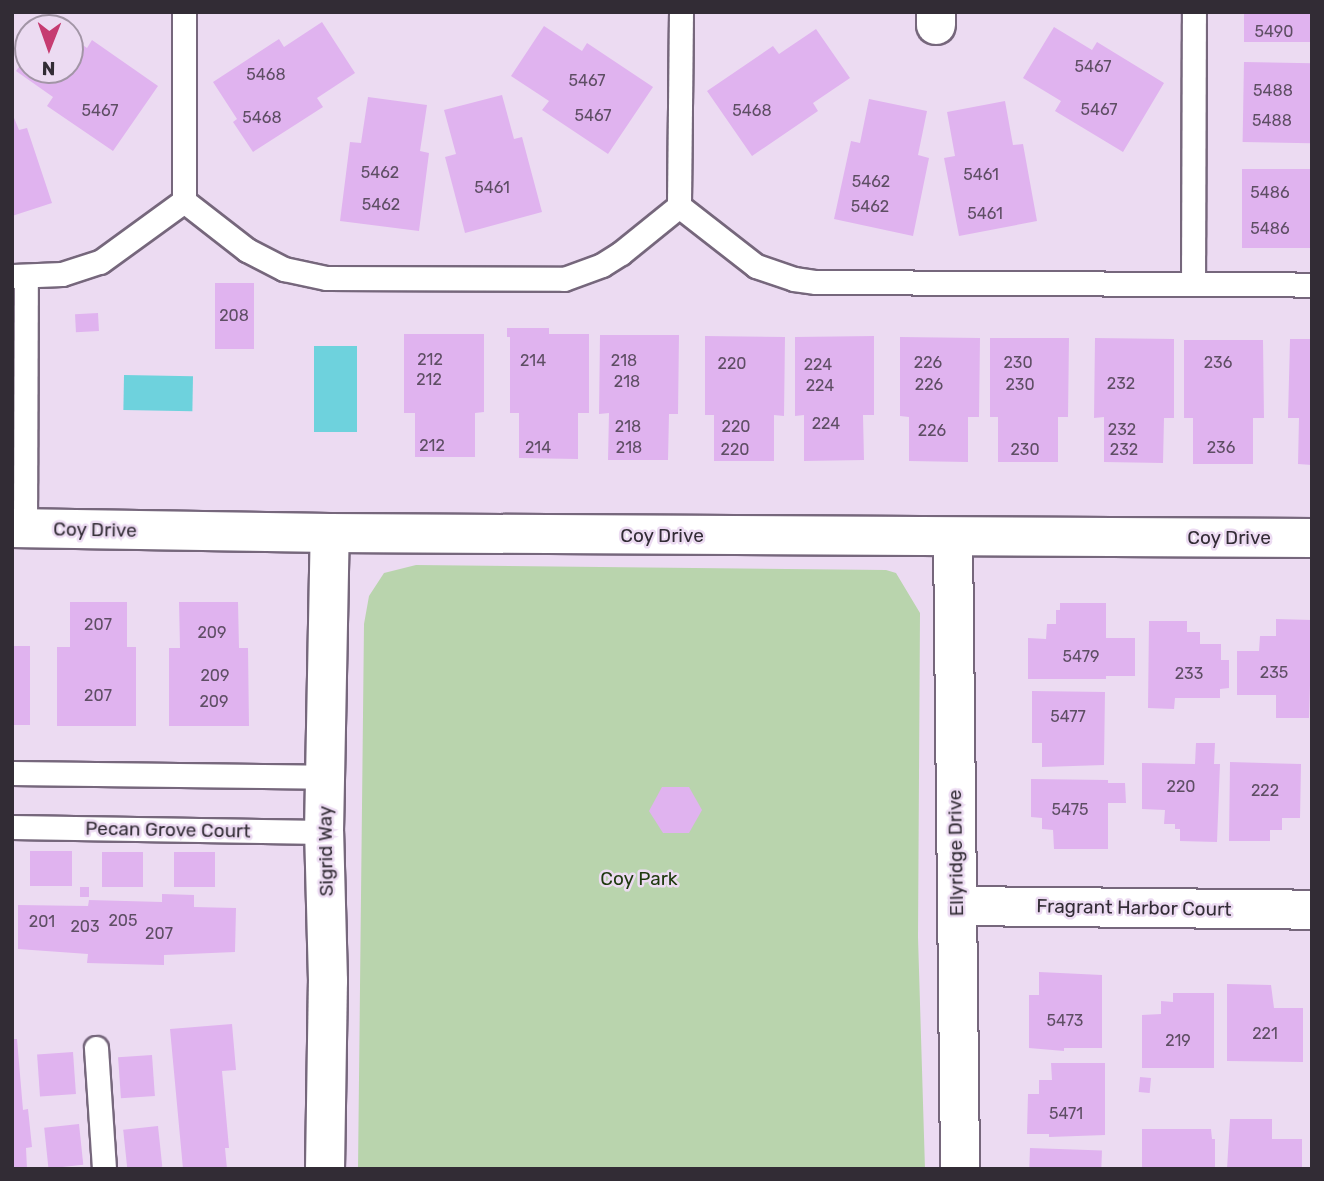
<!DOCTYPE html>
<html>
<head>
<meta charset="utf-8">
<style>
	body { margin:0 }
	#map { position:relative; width:1324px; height:1181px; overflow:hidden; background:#ecdbf2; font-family:Rubik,sans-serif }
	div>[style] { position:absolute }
	.green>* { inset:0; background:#b9d4ad }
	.water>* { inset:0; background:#6ed2dd; transform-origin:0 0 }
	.building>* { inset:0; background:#e0b3ef; transform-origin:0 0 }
	.roads { filter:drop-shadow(2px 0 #76677c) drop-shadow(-2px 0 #76677c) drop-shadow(0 2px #76677c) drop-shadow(0 -2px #76677c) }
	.lane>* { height:23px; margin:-11.5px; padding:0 11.5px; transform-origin:11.5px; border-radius:11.5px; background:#fff }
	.street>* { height:38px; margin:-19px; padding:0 19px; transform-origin:19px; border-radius:19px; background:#fff }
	span { translate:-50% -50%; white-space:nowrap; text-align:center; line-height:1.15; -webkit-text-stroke:5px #ecdbf2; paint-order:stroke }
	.number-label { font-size:16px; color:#5e4e64 }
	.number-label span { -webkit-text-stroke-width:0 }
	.street-label { font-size:19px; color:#322c35 }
	.park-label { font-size:19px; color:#1e390e }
	.frame { position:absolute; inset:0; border:14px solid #322c35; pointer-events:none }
	.north { position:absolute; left:14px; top:14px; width:70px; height:70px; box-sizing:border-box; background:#ecdbf2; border:2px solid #a295a6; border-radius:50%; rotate:181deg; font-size:19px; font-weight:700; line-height:28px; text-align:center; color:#322c35 }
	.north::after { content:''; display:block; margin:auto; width:24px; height:32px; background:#c63b71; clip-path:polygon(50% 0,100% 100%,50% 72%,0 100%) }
</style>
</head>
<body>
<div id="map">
	<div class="green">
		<i style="clip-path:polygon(416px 565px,886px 570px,896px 573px,920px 613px,918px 937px,925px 1169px,358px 1169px,364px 624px,369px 596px,384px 573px)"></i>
	</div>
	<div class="water">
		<i style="left:314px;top:346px;width:43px;height:86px"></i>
		<i style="left:124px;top:375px;width:69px;height:35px;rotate:1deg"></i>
	</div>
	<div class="building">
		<i style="left:1244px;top:12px;width:68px;height:30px"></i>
		<i style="clip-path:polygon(322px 22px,355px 73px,317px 98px,323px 107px,253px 152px,233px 122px,237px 119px,213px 82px,279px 39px,284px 47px)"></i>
		<i style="clip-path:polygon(544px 26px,582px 51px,587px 43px,653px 87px,608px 154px,542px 110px,549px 101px,511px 76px)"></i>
		<i style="clip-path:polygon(1054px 27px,1092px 50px,1097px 42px,1164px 83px,1123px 152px,1055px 111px,1061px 101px,1023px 78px)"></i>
		<i style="clip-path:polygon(816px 29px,850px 78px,813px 103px,818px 111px,752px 156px,707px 91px,773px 46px,779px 54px)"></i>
		<i style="clip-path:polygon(70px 36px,87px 48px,92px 40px,158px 86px,113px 151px,47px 106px,53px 97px,16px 71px,28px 54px,28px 70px,70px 70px)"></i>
		<i style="left:1244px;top:62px;width:68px;height:80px;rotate:1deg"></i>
		<i style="clip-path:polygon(502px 95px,514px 139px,522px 137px,542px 212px,465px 233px,445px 157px,456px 154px,444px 110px)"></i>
		<i style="clip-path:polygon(368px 97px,427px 105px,420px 151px,429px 153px,419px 231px,340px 221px,350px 142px,361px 143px)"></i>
		<i style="clip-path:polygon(869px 99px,927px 111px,918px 155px,929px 158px,913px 236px,834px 219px,851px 141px,860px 143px)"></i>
		<i style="clip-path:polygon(1005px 101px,1013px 145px,1023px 144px,1037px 221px,959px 236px,944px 158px,955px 156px,947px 112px)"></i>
		<i style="clip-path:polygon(12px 113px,19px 130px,27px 128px,52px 203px,12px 216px)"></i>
		<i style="left:1312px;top:169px;width:79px;height:70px;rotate:90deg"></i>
		<i style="left:215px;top:283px;width:39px;height:66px"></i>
		<i style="left:98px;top:313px;width:18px;height:23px;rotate:87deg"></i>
		<i style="clip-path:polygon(507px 328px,549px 328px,549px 334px,589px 334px,589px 413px,578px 413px,578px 459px,519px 458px,519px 413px,510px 413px,510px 337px,507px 337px)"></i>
		<i style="clip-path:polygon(404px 334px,484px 334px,484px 412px,475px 413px,475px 457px,415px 457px,415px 413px,404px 413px)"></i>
		<i style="clip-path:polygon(600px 335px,679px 335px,678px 414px,669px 414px,668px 460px,608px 460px,609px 413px,599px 414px)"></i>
		<i style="clip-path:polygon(705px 336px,785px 337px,784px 416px,774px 415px,774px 461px,714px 461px,714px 415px,705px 415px)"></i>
		<i style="clip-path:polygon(874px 336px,874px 415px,863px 415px,864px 460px,804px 461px,804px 415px,795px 416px,795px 337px)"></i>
		<i style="clip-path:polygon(900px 337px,980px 338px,979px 417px,968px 417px,968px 462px,909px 461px,909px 417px,900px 416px)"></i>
		<i style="clip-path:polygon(990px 338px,1069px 338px,1068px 417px,1058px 417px,1058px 462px,998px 462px,998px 417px,990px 417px)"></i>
		<i style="clip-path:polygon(1095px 338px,1174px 339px,1174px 418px,1164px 418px,1163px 463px,1104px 462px,1104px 417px,1094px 418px)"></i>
		<i style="clip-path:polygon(1290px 339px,1312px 339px,1312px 465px,1298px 464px,1299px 418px,1288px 418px)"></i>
		<i style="clip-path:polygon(1184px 340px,1263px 340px,1264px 418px,1253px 418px,1253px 464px,1193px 464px,1193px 418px,1184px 418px)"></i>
		<i style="clip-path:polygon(70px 602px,127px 602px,127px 647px,136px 647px,136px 726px,57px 726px,57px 647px,70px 647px)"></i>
		<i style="clip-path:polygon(179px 602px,238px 602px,239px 648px,248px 648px,249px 726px,169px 726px,169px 648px,180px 648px)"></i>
		<i style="clip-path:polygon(1060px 603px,1106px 603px,1106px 638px,1135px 638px,1135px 676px,1106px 676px,1106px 679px,1028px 679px,1028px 638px,1046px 639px,1047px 624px,1056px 624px,1056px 610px,1060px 610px)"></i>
		<i style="clip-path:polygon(1276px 619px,1312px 620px,1309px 718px,1276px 718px,1276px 695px,1237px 695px,1237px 651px,1259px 651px,1260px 636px,1276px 636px)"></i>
		<i style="clip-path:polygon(1149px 621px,1187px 621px,1187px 632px,1200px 632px,1200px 644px,1221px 644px,1221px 660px,1229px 660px,1229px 688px,1220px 689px,1220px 698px,1175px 698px,1174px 709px,1148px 708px)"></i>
		<i style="left:12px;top:646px;width:18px;height:79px"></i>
		<i style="clip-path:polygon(1032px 691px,1105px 692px,1104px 765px,1042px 767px,1042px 743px,1032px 743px)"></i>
		<i style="clip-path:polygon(1196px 743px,1215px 743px,1214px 764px,1220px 764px,1217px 842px,1180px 841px,1180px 829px,1175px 829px,1175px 824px,1164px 824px,1165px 810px,1142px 809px,1142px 763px,1195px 764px)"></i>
		<i style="clip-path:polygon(1230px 762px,1301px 764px,1300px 818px,1282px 818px,1282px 830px,1270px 830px,1270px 841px,1229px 841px)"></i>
		<i style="clip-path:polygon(1031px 779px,1108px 780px,1108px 783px,1125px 783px,1126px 803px,1108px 803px,1108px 849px,1054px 849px,1053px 830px,1042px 829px,1042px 818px,1031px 817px)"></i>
		<i style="clip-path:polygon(662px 787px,689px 787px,702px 810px,689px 833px,663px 833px,649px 811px)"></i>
		<i style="left:72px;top:851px;width:35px;height:42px;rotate:90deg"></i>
		<i style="left:102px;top:852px;width:41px;height:35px"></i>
		<i style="left:174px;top:852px;width:41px;height:35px"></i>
		<i style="left:80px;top:887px;width:9px;height:10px"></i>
		<i style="clip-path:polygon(162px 894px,194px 895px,194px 907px,236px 908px,235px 952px,164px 955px,164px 965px,87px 963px,88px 954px,18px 949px,18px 905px,88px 906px,89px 900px,162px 902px)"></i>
		<i style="clip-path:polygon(1039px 972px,1102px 975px,1102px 1048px,1064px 1048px,1064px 1051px,1029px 1048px,1029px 995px,1039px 995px)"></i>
		<i style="clip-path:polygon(1227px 984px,1271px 985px,1274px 1008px,1303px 1008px,1303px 1062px,1227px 1061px)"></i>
		<i style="clip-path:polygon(1173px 993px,1214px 993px,1214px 1068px,1142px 1068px,1142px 1015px,1161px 1014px,1161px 1001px,1173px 1002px)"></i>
		<i style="clip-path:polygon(232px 1024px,236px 1070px,222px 1071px,229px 1148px,225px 1148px,227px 1169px,183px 1169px,170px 1029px)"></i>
		<i style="clip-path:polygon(12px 1039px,17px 1039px,23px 1110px,28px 1109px,32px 1147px,26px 1148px,27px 1169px,12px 1169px)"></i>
		<i style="left:73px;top:1052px;width:42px;height:36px;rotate:86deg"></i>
		<i style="left:152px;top:1055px;width:41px;height:34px;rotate:86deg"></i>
		<i style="clip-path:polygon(1051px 1063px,1105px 1063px,1105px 1135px,1049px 1137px,1049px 1134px,1027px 1134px,1028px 1094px,1039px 1094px,1039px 1080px,1052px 1080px)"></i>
		<i style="left:1140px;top:1077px;width:11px;height:15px;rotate:5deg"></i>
		<i style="clip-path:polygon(1230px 1119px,1272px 1119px,1272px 1139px,1302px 1139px,1302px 1169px,1227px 1169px)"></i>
		<i style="left:79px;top:1124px;width:41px;height:35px;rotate:84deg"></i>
		<i style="left:158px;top:1126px;width:41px;height:35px;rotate:84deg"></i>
		<i style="clip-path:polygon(1142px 1129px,1211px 1129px,1212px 1139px,1215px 1139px,1215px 1169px,1142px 1169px)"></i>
		<i style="left:1030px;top:1148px;width:72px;height:21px;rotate:2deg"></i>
	</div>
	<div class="roads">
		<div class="lane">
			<i style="left:184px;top:12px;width:189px;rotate:90deg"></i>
			<i style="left:184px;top:201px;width:80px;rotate:37.9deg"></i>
			<i style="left:247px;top:250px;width:42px;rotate:27.2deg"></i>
			<i style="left:284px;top:269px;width:43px;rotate:12.1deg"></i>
			<i style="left:326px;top:278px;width:238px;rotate:0.2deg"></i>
			<i style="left:564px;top:279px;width:40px;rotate:-20.2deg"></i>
			<i style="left:602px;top:265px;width:22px;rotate:-32deg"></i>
			<i style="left:621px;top:253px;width:75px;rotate:-39deg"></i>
			<i style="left:681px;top:12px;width:194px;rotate:90.6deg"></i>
			<i style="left:679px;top:206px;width:98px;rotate:37.9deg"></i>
			<i style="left:756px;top:266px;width:40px;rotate:18.9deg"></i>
			<i style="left:794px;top:279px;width:22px;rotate:8deg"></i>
			<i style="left:816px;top:282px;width:496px;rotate:0.3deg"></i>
			<i style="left:13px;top:276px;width:49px;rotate:-2.3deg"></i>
			<i style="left:62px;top:274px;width:40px;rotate:-18deg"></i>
			<i style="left:100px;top:262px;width:104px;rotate:-36deg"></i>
			<i style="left:1193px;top:283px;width:271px;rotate:-89.8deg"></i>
			<i style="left:25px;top:529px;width:253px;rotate:-89.8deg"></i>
			<i style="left:12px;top:773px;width:313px;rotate:0.7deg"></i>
			<i style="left:12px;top:827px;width:312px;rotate:0.9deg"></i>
			<i style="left:96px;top:1048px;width:121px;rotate:86.2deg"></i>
		</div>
		<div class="street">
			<i style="left:936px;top:25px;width:13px;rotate:-90deg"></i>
			<i style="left:12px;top:528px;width:318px;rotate:0.9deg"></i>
			<i style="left:330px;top:533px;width:982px;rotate:0.29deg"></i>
			<i style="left:953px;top:538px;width:631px;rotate:89.36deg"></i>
			<i style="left:957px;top:906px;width:355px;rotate:0.6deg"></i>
			<i style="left:325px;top:1169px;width:188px;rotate:-89.1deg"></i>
			<i style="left:328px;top:981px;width:149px;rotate:-91.5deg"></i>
			<i style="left:324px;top:832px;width:299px;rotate:-88.9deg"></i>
		</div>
	</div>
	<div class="number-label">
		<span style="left:1274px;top:32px">5490</span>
		<span style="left:1093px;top:67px">5467</span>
		<span style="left:266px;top:75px">5468</span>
		<span style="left:587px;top:81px">5467</span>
		<span style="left:1273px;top:91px">5488</span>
		<span style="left:1099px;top:110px">5467</span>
		<span style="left:100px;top:111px">5467</span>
		<span style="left:752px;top:111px">5468</span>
		<span style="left:593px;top:116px">5467</span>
		<span style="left:262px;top:118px">5468</span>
		<span style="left:1272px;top:121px">5488</span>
		<span style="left:380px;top:173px">5462</span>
		<span style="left:981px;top:175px">5461</span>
		<span style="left:871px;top:182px">5462</span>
		<span style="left:492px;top:188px">5461</span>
		<span style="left:1270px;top:193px">5486</span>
		<span style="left:381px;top:205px">5462</span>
		<span style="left:870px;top:207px">5462</span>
		<span style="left:985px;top:214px">5461</span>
		<span style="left:1270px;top:229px">5486</span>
		<span style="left:234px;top:316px">208</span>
		<span style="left:430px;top:360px">212</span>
		<span style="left:533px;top:361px">214</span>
		<span style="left:624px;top:361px">218</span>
		<span style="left:928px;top:363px">226</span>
		<span style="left:1018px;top:363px">230</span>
		<span style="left:1218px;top:363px">236</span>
		<span style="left:732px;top:364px">220</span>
		<span style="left:818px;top:365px">224</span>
		<span style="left:429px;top:380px">212</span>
		<span style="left:627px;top:382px">218</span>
		<span style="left:1121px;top:384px">232</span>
		<span style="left:929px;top:385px">226</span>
		<span style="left:1020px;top:385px">230</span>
		<span style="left:820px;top:386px">224</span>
		<span style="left:826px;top:424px">224</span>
		<span style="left:628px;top:427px">218</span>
		<span style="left:736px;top:427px">220</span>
		<span style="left:1122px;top:430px">232</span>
		<span style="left:932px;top:431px">226</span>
		<span style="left:432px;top:446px">212</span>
		<span style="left:538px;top:448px">214</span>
		<span style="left:629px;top:448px">218</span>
		<span style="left:1221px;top:448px">236</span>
		<span style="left:735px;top:450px">220</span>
		<span style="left:1025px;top:450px">230</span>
		<span style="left:1124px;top:450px">232</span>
		<span style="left:98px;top:625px">207</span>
		<span style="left:212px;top:633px">209</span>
		<span style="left:1081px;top:657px">5479</span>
		<span style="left:1274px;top:673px">235</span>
		<span style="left:1189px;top:674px">233</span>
		<span style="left:215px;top:676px">209</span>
		<span style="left:98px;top:696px">207</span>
		<span style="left:214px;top:702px">209</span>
		<span style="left:1068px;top:717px">5477</span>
		<span style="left:1181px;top:787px">220</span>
		<span style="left:1265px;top:791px">222</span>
		<span style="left:1070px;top:810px">5475</span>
		<span style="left:123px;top:921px">205</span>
		<span style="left:42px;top:922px">201</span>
		<span style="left:85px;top:927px">203</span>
		<span style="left:159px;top:934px">207</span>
		<span style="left:1065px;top:1021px">5473</span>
		<span style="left:1265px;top:1034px">221</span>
		<span style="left:1178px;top:1041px">219</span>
		<span style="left:1066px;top:1114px">5471</span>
	</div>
	<div class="street-label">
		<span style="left:95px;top:530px;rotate:1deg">Coy Drive</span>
		<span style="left:662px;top:536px">Coy Drive</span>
		<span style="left:1229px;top:538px">Coy Drive</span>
		<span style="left:168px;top:830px;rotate:1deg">Pecan Grove Court</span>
		<span style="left:326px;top:851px;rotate:-91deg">Sigrid Way</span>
		<span style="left:956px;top:853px;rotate:-91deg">Ellyridge Drive</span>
		<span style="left:1134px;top:908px;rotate:1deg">Fragrant Harbor Court</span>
	</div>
	<div class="park-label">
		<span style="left:639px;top:879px">Coy Park</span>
	</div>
	<div class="frame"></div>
	<div class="north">N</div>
</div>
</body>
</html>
